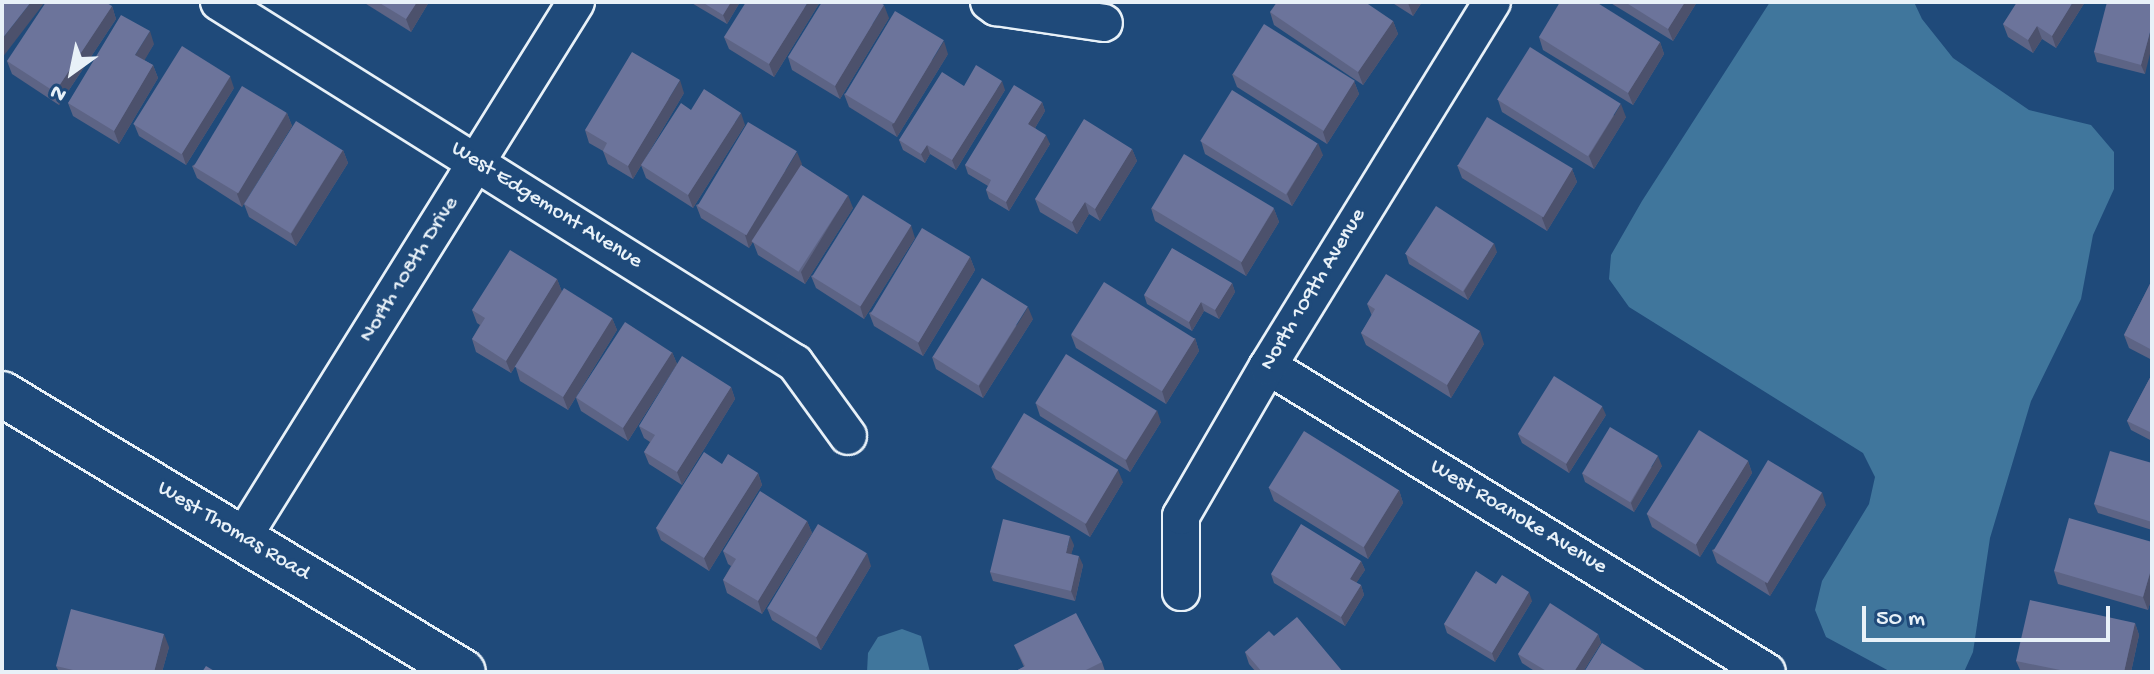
<!DOCTYPE html>
<html>
<head>
<meta charset="utf-8">
<style>
	body { margin:0 }
	#map { position:relative; width:2154px; height:674px; overflow:hidden; background:#1f4a7a; font-family:"Gochi Hand",sans-serif }
	div>[style] { position:absolute }
	.water>* { inset:0; background:#40769c }
	.roads { filter:drop-shadow(2px 0 #e8f1f8) drop-shadow(-2px 0 #e8f1f8) drop-shadow(0 2px #e8f1f8) drop-shadow(0 -2px #e8f1f8) }
	.street>* { height:36px; margin:-18px; padding:0 18px; transform-origin:18px; border-radius:18px; background:#1f4a7a }
	.secondary>* { height:44px; margin:-22px; padding:0 22px; transform-origin:22px; border-radius:22px; background:#1f4a7a }
	.wall>* { inset:0; background:#5d6485 }
	.shaded-wall>* { inset:0; background:#4c516c }
	.building>* { inset:0; background:#6c749b; transform-origin:0 0 }
	span { translate:-50% -50%; white-space:nowrap; text-align:center; line-height:1.15; -webkit-text-stroke:6px #1f4a7a; paint-order:stroke }
	.street-label { font-size:22px; color:#e8f1f8 }
	.frame { position:absolute; inset:0; border:4px solid #e8f1f8; pointer-events:none }
	.north { position:absolute; left:32px; top:32px; width:80px; height:80px; -webkit-text-stroke:6px #1f4a7a; paint-order:stroke; rotate:213deg; font-size:22px; font-weight:700; line-height:32px; text-align:center; color:#e8f1f8 }
	.north::after { content:''; display:block; margin:auto; width:28px; height:36px; background:#e8f1f8; clip-path:polygon(50% 0,100% 100%,50% 72%,0 100%) }
	.scale { position:absolute; left:1862px; top:606px; width:248px; height:36px; box-sizing:border-box; border:4px solid #e8f1f8; border-top:0; padding-left:10px; font-size:24px; line-height:28px; white-space:nowrap; color:#e8f1f8; -webkit-text-stroke:6px #1f4a7a; paint-order:stroke }
</style>
</head>
<body>
<div id="map">
	<div class="water">
		<i style="clip-path:polygon(1770px 2px,1914px 2px,1922px 19px,1953px 58px,2029px 110px,2091px 125px,2114px 152px,2114px 189px,2093px 235px,2081px 299px,2031px 401px,1990px 538px,1973px 652px,1964px 672px,1891px 672px,1826px 637px,1815px 610px,1822px 581px,1869px 504px,1875px 477px,1863px 453px,1629px 307px,1609px 279px,1611px 255px,1642px 201px)"></i>
		<i style="clip-path:polygon(902px 629px,921px 636px,930px 672px,867px 672px,868px 653px,878px 637px)"></i>
	</div>
	<div class="roads">
		<div class="street">
			<i style="left:219px;top:2px;width:680px;rotate:32.08deg"></i>
			<i style="left:795px;top:363px;width:90px;rotate:54deg"></i>
			<i style="left:989px;top:2px;width:9px;rotate:36deg"></i>
			<i style="left:996px;top:7px;width:109px;rotate:8.4deg"></i>
			<i style="left:1268px;top:366px;width:585px;rotate:31.52deg"></i>
			<i style="left:243px;top:537px;width:630px;rotate:-58.1deg"></i>
			<i style="left:1181px;top:592px;width:76px;rotate:-90deg"></i>
			<i style="left:1181px;top:516px;width:173px;rotate:-59.9deg"></i>
			<i style="left:1268px;top:366px;width:427px;rotate:-58.4deg"></i>
		</div>
		<div class="secondary">
			<i style="left:2px;top:394px;width:538px;rotate:31.09deg"></i>
		</div>
	</div>
	<div class="wall">
		<i style="clip-path:polygon(363px 2px,429px 2px,411px 32px)"></i>
		<i style="clip-path:polygon(690px 2px,740px 2px,727px 24px)"></i>
		<i style="clip-path:polygon(820px 2px,774px 77px,729px 49px,724px 37px)"></i>
		<i style="clip-path:polygon(1391px 2px,1422px 2px,1413px 16px)"></i>
		<i style="clip-path:polygon(1609px 2px,1697px 2px,1673px 41px)"></i>
		<i style="clip-path:polygon(2085px 2px,2056px 48px,2042px 39px,2033px 53px,2008px 37px,2003px 24px)"></i>
		<i style="clip-path:polygon(2152px 2px,2145px 74px,2097px 62px,2094px 52px)"></i>
		<i style="clip-path:polygon(112px 6px,116px 19px,59px 105px,12px 74px,7px 61px)"></i>
		<i style="clip-path:polygon(1270px 12px,1393px 21px,1398px 34px,1363px 85px,1274px 25px)"></i>
		<i style="clip-path:polygon(889px 18px,840px 99px,792px 70px,788px 57px)"></i>
		<i style="clip-path:polygon(1539px 37px,1660px 42px,1664px 54px,1633px 105px,1543px 50px)"></i>
		<i style="clip-path:polygon(154px 44px,144px 60px,153px 65px,158px 78px,119px 144px,73px 116px,68px 103px)"></i>
		<i style="clip-path:polygon(948px 54px,897px 137px,849px 107px,844px 94px)"></i>
		<i style="clip-path:polygon(1232px 74px,1354px 81px,1359px 94px,1327px 144px,1237px 87px)"></i>
		<i style="clip-path:polygon(964px 86px,1005px 90px,956px 170px,930px 154px,925px 163px,903px 150px,899px 140px)"></i>
		<i style="clip-path:polygon(234px 88px,186px 165px,139px 136px,134px 124px)"></i>
		<i style="clip-path:polygon(684px 93px,633px 179px,608px 164px,603px 151px,589px 143px,585px 130px)"></i>
		<i style="clip-path:polygon(1498px 100px,1626px 117px,1594px 169px,1502px 112px)"></i>
		<i style="clip-path:polygon(1042px 102px,1045px 111px,1035px 128px,1050px 144px,1009px 211px,989px 199px,986px 190px,988px 186px,968px 174px,965px 165px)"></i>
		<i style="clip-path:polygon(691px 110px,745px 125px,693px 208px,646px 178px,641px 165px)"></i>
		<i style="clip-path:polygon(287px 113px,292px 126px,242px 207px,197px 178px,192px 166px)"></i>
		<i style="clip-path:polygon(1201px 141px,1323px 155px,1292px 206px,1205px 154px)"></i>
		<i style="clip-path:polygon(1132px 149px,1137px 161px,1100px 221px,1089px 214px,1077px 234px,1040px 212px,1035px 199px)"></i>
		<i style="clip-path:polygon(343px 150px,348px 163px,296px 246px,249px 217px,244px 204px)"></i>
		<i style="clip-path:polygon(802px 164px,801px 165px,853px 208px,805px 284px,758px 255px,753px 242px,749px 248px,701px 218px,696px 205px)"></i>
		<i style="clip-path:polygon(1457px 165px,1572px 169px,1577px 182px,1547px 231px,1462px 178px)"></i>
		<i style="clip-path:polygon(1151px 208px,1274px 209px,1279px 222px,1246px 276px,1155px 221px)"></i>
		<i style="clip-path:polygon(915px 238px,864px 319px,816px 288px,811px 276px)"></i>
		<i style="clip-path:polygon(1497px 252px,1468px 300px,1409px 264px,1406px 254px)"></i>
		<i style="clip-path:polygon(970px 257px,975px 270px,923px 356px,874px 326px,869px 313px)"></i>
		<i style="clip-path:polygon(557px 279px,562px 292px,511px 373px,476px 352px,472px 339px,480px 325px,477px 323px,472px 310px)"></i>
		<i style="clip-path:polygon(2152px 280px,2152px 360px,2129px 348px,2124px 335px)"></i>
		<i style="clip-path:polygon(1232px 283px,1235px 292px,1219px 319px,1204px 311px,1192px 331px,1147px 304px,1144px 295px)"></i>
		<i style="clip-path:polygon(1367px 304px,1484px 344px,1451px 398px,1366px 345px,1361px 333px,1372px 316px)"></i>
		<i style="clip-path:polygon(612px 318px,617px 330px,568px 410px,520px 381px,516px 368px)"></i>
		<i style="clip-path:polygon(1033px 319px,983px 398px,936px 369px,932px 357px)"></i>
		<i style="clip-path:polygon(1071px 335px,1195px 338px,1199px 351px,1166px 404px,1076px 348px)"></i>
		<i style="clip-path:polygon(672px 352px,677px 364px,628px 441px,581px 411px,576px 398px)"></i>
		<i style="clip-path:polygon(2152px 374px,2152px 441px,2131px 430px,2127px 421px)"></i>
		<i style="clip-path:polygon(731px 387px,735px 399px,682px 485px,649px 464px,644px 452px,650px 442px,644px 438px,639px 426px)"></i>
		<i style="clip-path:polygon(1036px 404px,1161px 422px,1130px 472px,1040px 416px)"></i>
		<i style="clip-path:polygon(1606px 415px,1569px 473px,1522px 443px,1518px 434px)"></i>
		<i style="clip-path:polygon(1748px 461px,1752px 473px,1700px 557px,1652px 527px,1647px 514px)"></i>
		<i style="clip-path:polygon(2152px 463px,2152px 530px,2098px 513px,2094px 504px)"></i>
		<i style="clip-path:polygon(722px 464px,758px 473px,762px 485px,709px 571px,661px 540px,656px 528px)"></i>
		<i style="clip-path:polygon(1662px 466px,1634px 512px,1585px 482px,1582px 473px)"></i>
		<i style="clip-path:polygon(991px 467px,1123px 482px,1090px 537px,996px 479px)"></i>
		<i style="clip-path:polygon(1269px 488px,1399px 490px,1403px 503px,1368px 559px,1274px 501px)"></i>
		<i style="clip-path:polygon(1826px 505px,1770px 596px,1717px 563px,1712px 550px)"></i>
		<i style="clip-path:polygon(807px 521px,812px 533px,762px 614px,727px 593px,723px 580px,731px 566px,728px 564px,723px 551px)"></i>
		<i style="clip-path:polygon(2152px 542px,2152px 596px,2148px 610px,2058px 584px,2054px 571px)"></i>
		<i style="clip-path:polygon(1074px 545px,1071px 554px,1083px 565px,1075px 601px,993px 581px,990px 572px)"></i>
		<i style="clip-path:polygon(1361px 561px,1365px 570px,1356px 583px,1361px 585px,1364px 595px,1345px 626px,1274px 583px,1271px 574px)"></i>
		<i style="clip-path:polygon(871px 566px,821px 650px,772px 620px,767px 608px)"></i>
		<i style="clip-path:polygon(1496px 584px,1532px 601px,1495px 662px,1447px 633px,1444px 624px)"></i>
		<i style="clip-path:polygon(2135px 623px,2139px 635px,2131px 672px,2021px 672px,2016px 661px)"></i>
		<i style="clip-path:polygon(1598px 634px,1601px 643px,1583px 672px,1536px 672px,1522px 663px,1518px 654px)"></i>
		<i style="clip-path:polygon(1274px 636px,1343px 672px,1256px 672px,1249px 664px,1245px 652px)"></i>
		<i style="clip-path:polygon(1014px 645px,1102px 662px,1105px 671px,1103px 672px,1014px 672px,1024px 667px)"></i>
		<i style="clip-path:polygon(169px 647px,162px 672px,59px 672px,56px 666px)"></i>
	</div>
	<div class="shaded-wall">
		<i style="clip-path:polygon(31px 2px,45px 2px,2px 58px,2px 39px)"></i>
		<i style="clip-path:polygon(417px 2px,429px 2px,411px 32px,406px 19px)"></i>
		<i style="clip-path:polygon(731px 2px,740px 2px,727px 24px,723px 15px)"></i>
		<i style="clip-path:polygon(808px 2px,820px 2px,774px 77px,769px 64px)"></i>
		<i style="clip-path:polygon(1409px 2px,1422px 2px,1413px 16px,1408px 3px)"></i>
		<i style="clip-path:polygon(1685px 2px,1697px 2px,1673px 41px,1668px 29px)"></i>
		<i style="clip-path:polygon(2073px 2px,2085px 2px,2056px 48px,2052px 36px)"></i>
		<i style="clip-path:polygon(884px 5px,889px 18px,840px 99px,835px 86px)"></i>
		<i style="clip-path:polygon(112px 6px,116px 19px,59px 105px,55px 92px)"></i>
		<i style="clip-path:polygon(1393px 21px,1398px 34px,1363px 85px,1358px 72px)"></i>
		<i style="clip-path:polygon(2152px 25px,2152px 46px,2145px 74px,2141px 65px)"></i>
		<i style="clip-path:polygon(2037px 26px,2042px 39px,2033px 53px,2028px 40px)"></i>
		<i style="clip-path:polygon(150px 31px,154px 44px,140px 68px,135px 55px)"></i>
		<i style="clip-path:polygon(944px 41px,948px 54px,897px 137px,892px 125px)"></i>
		<i style="clip-path:polygon(1660px 42px,1664px 54px,1633px 105px,1628px 93px)"></i>
		<i style="clip-path:polygon(153px 65px,158px 78px,119px 144px,114px 131px)"></i>
		<i style="clip-path:polygon(230px 76px,234px 88px,186px 165px,182px 153px)"></i>
		<i style="clip-path:polygon(680px 80px,684px 93px,633px 179px,628px 166px)"></i>
		<i style="clip-path:polygon(1002px 81px,1005px 90px,956px 170px,952px 160px)"></i>
		<i style="clip-path:polygon(1354px 81px,1359px 94px,1327px 144px,1323px 132px)"></i>
		<i style="clip-path:polygon(1042px 102px,1045px 111px,1032px 133px,1028px 124px)"></i>
		<i style="clip-path:polygon(1621px 104px,1626px 117px,1594px 169px,1589px 156px)"></i>
		<i style="clip-path:polygon(287px 113px,292px 126px,242px 207px,237px 194px)"></i>
		<i style="clip-path:polygon(741px 113px,745px 125px,693px 208px,688px 195px)"></i>
		<i style="clip-path:polygon(1046px 135px,1050px 144px,1009px 211px,1006px 202px)"></i>
		<i style="clip-path:polygon(1318px 143px,1323px 155px,1292px 206px,1287px 194px)"></i>
		<i style="clip-path:polygon(927px 145px,930px 154px,925px 163px,921px 154px)"></i>
		<i style="clip-path:polygon(1132px 149px,1137px 161px,1100px 221px,1095px 209px)"></i>
		<i style="clip-path:polygon(343px 150px,348px 163px,296px 246px,291px 234px)"></i>
		<i style="clip-path:polygon(797px 152px,802px 164px,749px 248px,745px 235px)"></i>
		<i style="clip-path:polygon(1572px 169px,1577px 182px,1547px 231px,1542px 218px)"></i>
		<i style="clip-path:polygon(848px 195px,853px 208px,805px 284px,801px 272px)"></i>
		<i style="clip-path:polygon(1085px 202px,1089px 214px,1077px 234px,1072px 222px)"></i>
		<i style="clip-path:polygon(1274px 209px,1279px 222px,1246px 276px,1241px 263px)"></i>
		<i style="clip-path:polygon(911px 225px,915px 238px,864px 319px,860px 306px)"></i>
		<i style="clip-path:polygon(1494px 243px,1497px 252px,1468px 300px,1464px 291px)"></i>
		<i style="clip-path:polygon(970px 257px,975px 270px,923px 356px,918px 343px)"></i>
		<i style="clip-path:polygon(557px 279px,562px 292px,511px 373px,506px 361px)"></i>
		<i style="clip-path:polygon(1232px 283px,1235px 292px,1219px 319px,1215px 310px)"></i>
		<i style="clip-path:polygon(1201px 302px,1204px 311px,1192px 331px,1189px 322px)"></i>
		<i style="clip-path:polygon(1028px 307px,1033px 319px,983px 398px,979px 386px)"></i>
		<i style="clip-path:polygon(612px 318px,617px 330px,568px 410px,563px 397px)"></i>
		<i style="clip-path:polygon(1480px 331px,1484px 344px,1451px 398px,1447px 385px)"></i>
		<i style="clip-path:polygon(1195px 338px,1199px 351px,1166px 404px,1162px 391px)"></i>
		<i style="clip-path:polygon(672px 352px,677px 364px,628px 441px,623px 428px)"></i>
		<i style="clip-path:polygon(731px 387px,735px 399px,682px 485px,677px 472px)"></i>
		<i style="clip-path:polygon(1602px 406px,1606px 415px,1569px 473px,1566px 464px)"></i>
		<i style="clip-path:polygon(1157px 410px,1161px 422px,1130px 472px,1125px 459px)"></i>
		<i style="clip-path:polygon(1658px 456px,1662px 466px,1634px 512px,1631px 503px)"></i>
		<i style="clip-path:polygon(1748px 461px,1752px 473px,1700px 557px,1696px 544px)"></i>
		<i style="clip-path:polygon(1118px 470px,1123px 482px,1090px 537px,1085px 524px)"></i>
		<i style="clip-path:polygon(758px 473px,762px 485px,709px 571px,704px 558px)"></i>
		<i style="clip-path:polygon(1399px 490px,1403px 503px,1368px 559px,1364px 547px)"></i>
		<i style="clip-path:polygon(1822px 492px,1826px 505px,1770px 596px,1765px 583px)"></i>
		<i style="clip-path:polygon(807px 521px,812px 533px,762px 614px,758px 601px)"></i>
		<i style="clip-path:polygon(1070px 536px,1074px 545px,1069px 562px,1066px 553px)"></i>
		<i style="clip-path:polygon(867px 553px,871px 566px,821px 650px,816px 637px)"></i>
		<i style="clip-path:polygon(1079px 556px,1083px 565px,1075px 601px,1071px 591px)"></i>
		<i style="clip-path:polygon(1361px 561px,1365px 570px,1353px 588px,1350px 579px)"></i>
		<i style="clip-path:polygon(2152px 566px,2152px 596px,2148px 610px,2143px 597px)"></i>
		<i style="clip-path:polygon(1361px 585px,1364px 595px,1345px 626px,1341px 617px)"></i>
		<i style="clip-path:polygon(1529px 592px,1532px 601px,1495px 662px,1492px 653px)"></i>
		<i style="clip-path:polygon(2135px 623px,2139px 635px,2131px 672px,2124px 672px)"></i>
		<i style="clip-path:polygon(164px 634px,169px 647px,162px 672px,154px 672px)"></i>
		<i style="clip-path:polygon(1598px 634px,1601px 643px,1583px 672px,1574px 672px)"></i>
	</div>
	<div class="building">
		<i style="clip-path:polygon(2px 2px,31px 2px,2px 39px)"></i>
		<i style="clip-path:polygon(46px 2px,105px 2px,112px 6px,55px 92px,7px 61px)"></i>
		<i style="clip-path:polygon(378px 2px,417px 2px,406px 19px)"></i>
		<i style="clip-path:polygon(702px 2px,731px 2px,723px 15px)"></i>
		<i style="clip-path:polygon(746px 2px,808px 2px,769px 64px,724px 37px)"></i>
		<i style="clip-path:polygon(822px 2px,879px 2px,884px 5px,835px 86px,788px 57px)"></i>
		<i style="clip-path:polygon(1277px 2px,1365px 2px,1393px 21px,1358px 72px,1270px 12px)"></i>
		<i style="clip-path:polygon(1560px 2px,1596px 2px,1660px 42px,1628px 93px,1539px 37px)"></i>
		<i style="clip-path:polygon(1625px 2px,1685px 2px,1668px 29px)"></i>
		<i style="clip-path:polygon(2017px 2px,2073px 2px,2052px 36px,2037px 26px,2028px 40px,2003px 24px)"></i>
		<i style="clip-path:polygon(2107px 2px,2152px 2px,2152px 25px,2141px 65px,2094px 52px)"></i>
		<i style="left:895px;top:11px;width:57px;height:97px;rotate:31deg"></i>
		<i style="clip-path:polygon(121px 15px,150px 31px,135px 55px,153px 65px,114px 131px,68px 103px)"></i>
		<i style="left:1264px;top:24px;width:107px;height:59px;rotate:32deg"></i>
		<i style="left:182px;top:46px;width:57px;height:92px;rotate:32deg"></i>
		<i style="left:1530px;top:47px;width:107px;height:62px;rotate:32deg"></i>
		<i style="clip-path:polygon(632px 52px,680px 80px,628px 166px,603px 151px,607px 143px,585px 130px)"></i>
		<i style="clip-path:polygon(976px 65px,1002px 81px,952px 160px,927px 145px,921px 154px,899px 140px,942px 72px,964px 86px)"></i>
		<i style="clip-path:polygon(1014px 85px,1042px 102px,1028px 124px,1046px 135px,1006px 202px,986px 190px,991px 180px,965px 165px)"></i>
		<i style="left:242px;top:86px;width:52px;height:94px;rotate:31deg"></i>
		<i style="clip-path:polygon(704px 89px,741px 113px,688px 195px,641px 165px,681px 103px,691px 110px)"></i>
		<i style="left:1232px;top:90px;width:101px;height:60px;rotate:32deg"></i>
		<i style="left:1487px;top:117px;width:100px;height:57px;rotate:31deg"></i>
		<i style="clip-path:polygon(1084px 119px,1132px 149px,1095px 209px,1085px 202px,1072px 222px,1035px 199px)"></i>
		<i style="left:296px;top:121px;width:55px;height:98px;rotate:32deg"></i>
		<i style="left:748px;top:122px;width:57px;height:98px;rotate:31deg"></i>
		<i style="left:1184px;top:154px;width:105px;height:63px;rotate:31deg"></i>
		<i style="left:801px;top:165px;width:56px;height:91px;rotate:33deg"></i>
		<i style="left:863px;top:195px;width:57px;height:96px;rotate:32deg"></i>
		<i style="left:1436px;top:206px;width:69px;height:57px;rotate:33deg"></i>
		<i style="left:922px;top:228px;width:56px;height:100px;rotate:31deg"></i>
		<i style="clip-path:polygon(1172px 248px,1232px 283px,1215px 310px,1201px 302px,1189px 322px,1144px 295px)"></i>
		<i style="clip-path:polygon(510px 250px,557px 279px,506px 361px,472px 339px,485px 318px,472px 310px)"></i>
		<i style="clip-path:polygon(1386px 274px,1480px 331px,1447px 385px,1361px 333px,1375px 309px,1367px 304px)"></i>
		<i style="left:982px;top:278px;width:54px;height:93px;rotate:32deg"></i>
		<i style="clip-path:polygon(2152px 280px,2152px 350px,2124px 335px)"></i>
		<i style="left:1104px;top:282px;width:107px;height:62px;rotate:32deg"></i>
		<i style="left:564px;top:288px;width:57px;height:93px;rotate:32deg"></i>
		<i style="left:625px;top:322px;width:56px;height:90px;rotate:33deg"></i>
		<i style="left:1066px;top:354px;width:107px;height:58px;rotate:32deg"></i>
		<i style="clip-path:polygon(682px 356px,731px 387px,677px 472px,644px 452px,655px 435px,639px 426px)"></i>
		<i style="clip-path:polygon(2152px 374px,2152px 433px,2127px 421px)"></i>
		<i style="left:1554px;top:376px;width:57px;height:68px;rotate:32deg"></i>
		<i style="left:1024px;top:413px;width:110px;height:63px;rotate:31deg"></i>
		<i style="left:1610px;top:427px;width:56px;height:54px;rotate:31deg"></i>
		<i style="left:1699px;top:430px;width:58px;height:99px;rotate:32deg"></i>
		<i style="left:1304px;top:431px;width:112px;height:67px;rotate:32deg"></i>
		<i style="clip-path:polygon(2110px 451px,2152px 463px,2152px 522px,2094px 504px)"></i>
		<i style="clip-path:polygon(704px 452px,722px 464px,728px 454px,758px 473px,704px 558px,656px 528px)"></i>
		<i style="left:1768px;top:460px;width:63px;height:106px;rotate:31deg"></i>
		<i style="clip-path:polygon(760px 491px,807px 521px,758px 601px,723px 580px,736px 559px,723px 551px)"></i>
		<i style="clip-path:polygon(2069px 518px,2152px 542px,2152px 566px,2143px 597px,2054px 571px)"></i>
		<i style="clip-path:polygon(1003px 519px,1070px 536px,1066px 553px,1079px 556px,1071px 591px,990px 572px)"></i>
		<i style="left:818px;top:524px;width:57px;height:98px;rotate:31deg"></i>
		<i style="clip-path:polygon(1301px 524px,1361px 561px,1350px 579px,1361px 585px,1341px 617px,1271px 574px)"></i>
		<i style="clip-path:polygon(1476px 571px,1496px 584px,1502px 575px,1529px 592px,1492px 653px,1444px 624px)"></i>
		<i style="clip-path:polygon(2030px 600px,2135px 623px,2124px 672px,2070px 672px,2016px 661px)"></i>
		<i style="clip-path:polygon(1550px 603px,1598px 634px,1574px 672px,1548px 672px,1518px 654px)"></i>
		<i style="clip-path:polygon(71px 609px,164px 634px,154px 672px,72px 672px,73px 670px,56px 666px)"></i>
		<i style="clip-path:polygon(1076px 613px,1102px 662px,1082px 672px,1014px 672px,1025px 666px,1014px 645px)"></i>
		<i style="clip-path:polygon(1297px 617px,1343px 672px,1262px 672px,1245px 652px,1269px 631px,1274px 636px)"></i>
		<i style="clip-path:polygon(1602px 643px,1648px 672px,1584px 672px)"></i>
		<i style="clip-path:polygon(206px 666px,216px 672px,202px 672px)"></i>
	</div>
	<div class="street-label">
		<span style="left:546px;top:206px;rotate:32deg">West Edgemont Avenue</span>
		<span style="left:410px;top:270px;rotate:-58deg">North 108th Drive</span>
		<span style="left:1314px;top:290px;rotate:-59deg">North 109th Avenue</span>
		<span style="left:1518px;top:518px;rotate:31deg">West Roanoke Avenue</span>
		<span style="left:233px;top:532px;rotate:31deg">West Thomas Road</span>
	</div>
	<div class="frame"></div>
	<div class="north">N</div>
	<div class="scale">50 m</div>
</div>
</body>
</html>
